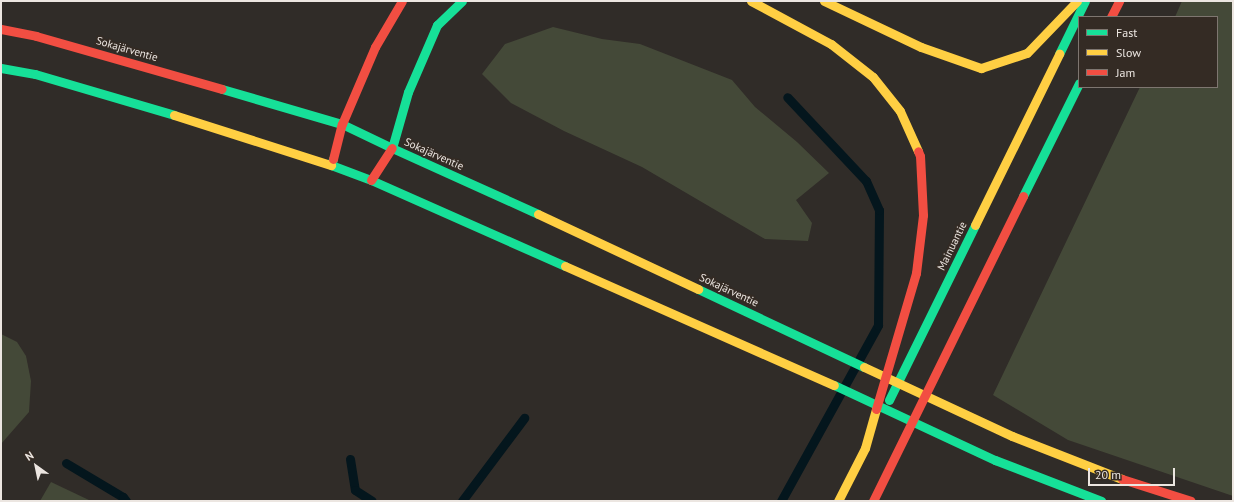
<!DOCTYPE html>
<html>
<head>
<meta charset="utf-8">
<style>
	body { margin:0 }
	#map { position:relative; width:1234px; height:502px; overflow:hidden; background:#302c28; font-family:"PT Sans",sans-serif }
	div>[style] { position:absolute }
	.green>* { inset:0; background:#444938 }
	.stream>* { height:9px; margin:-4.5px; padding:0 4.5px; transform-origin:4.5px; border-radius:4.5px; background:#04161d }
	.fast>* { height:9px; margin:-4.5px; padding:0 4.5px; transform-origin:4.5px; border-radius:4.5px; background:#16e098 }
	.slow>* { height:9px; margin:-4.5px; padding:0 4.5px; transform-origin:4.5px; border-radius:4.5px; background:#ffcf43 }
	.jam>* { height:9px; margin:-4.5px; padding:0 4.5px; transform-origin:4.5px; border-radius:4.5px; background:#f24e42 }
	span { translate:-50% -50%; white-space:nowrap; text-align:center; line-height:1.15; -webkit-text-stroke:3.5px #342b24; paint-order:stroke }
	.street-label { font-size:11px; color:#ece6e1 }
	.frame { position:absolute; inset:0; border:2px solid #ece6e1; pointer-events:none }
	.legend { position:absolute; left:1078px; top:16px; width:140px; height:72px; box-sizing:border-box; background:#342b24; border:1px solid #7e7670; margin:0; padding:5px 7px; list-style:none; font-size:12px; color:#ece6e1 }
	.legend li { display:flex; align-items:center; gap:8px; height:20px }
	.legend b { width:20px; border:1px solid #7e7670 }
	.north { position:absolute; left:16px; top:446px; width:40px; height:40px; -webkit-text-stroke:3px #342b24; paint-order:stroke; rotate:327deg; font-size:11px; font-weight:700; line-height:16px; text-align:center; color:#ece6e1 }
	.north::after { content:''; display:block; margin:auto; width:14px; height:18px; background:#ece6e1; clip-path:polygon(50% 0,100% 100%,50% 72%,0 100%) }
	.scale { position:absolute; left:1088px; top:468px; width:87px; height:18px; box-sizing:border-box; border:2px solid #ece6e1; border-top:0; padding-left:5px; font-size:12px; line-height:14px; white-space:nowrap; color:#ece6e1; -webkit-text-stroke:3px #342b24; paint-order:stroke }
</style>
</head>
<body>
<div id="map">
	<div class="green">
		<i style="clip-path:polygon(1182px 1px,1233px 1px,1233px 496px,1068px 440px,993px 395px,1140px 87px,1217px 87px,1217px 17px,1175px 17px)"></i>
		<i style="clip-path:polygon(553px 27px,602px 39px,640px 44px,732px 80px,755px 107px,797px 142px,829px 173px,796px 200px,812px 223px,808px 241px,765px 239px,642px 167px,564px 131px,511px 103px,482px 74px,505px 44px)"></i>
		<i style="clip-path:polygon(1px 334px,17px 342px,26px 356px,31px 381px,29px 412px,1px 444px)"></i>
		<i style="clip-path:polygon(51px 482px,91px 501px,40px 501px)"></i>
	</div>
	<div class="stream">
		<i style="left:350px;top:459px;width:31px;rotate:81deg"></i>
		<i style="left:355px;top:490px;width:20px;rotate:33deg"></i>
		<i style="left:66px;top:463px;width:66px;rotate:30.8deg"></i>
		<i style="left:123px;top:497px;width:5px;rotate:53deg"></i>
		<i style="left:462px;top:501px;width:104px;rotate:-53.2deg"></i>
		<i style="left:781px;top:501px;width:201px;rotate:-61.1deg"></i>
		<i style="left:878px;top:325px;width:115px;rotate:-89.5deg"></i>
		<i style="left:879px;top:210px;width:32px;rotate:-114deg"></i>
		<i style="left:866px;top:181px;width:115px;rotate:-133.2deg"></i>
	</div>
	<div class="fast">
		<i style="left:462px;top:1px;width:35px;rotate:136deg"></i>
		<i style="left:437px;top:25px;width:73px;rotate:113.4deg"></i>
		<i style="left:408px;top:92px;width:58px;rotate:105.9deg"></i>
		<i style="left:392px;top:148px;width:160px;rotate:24.3deg"></i>
		<i style="left:1059px;top:54px;width:59px;rotate:-63.9deg"></i>
		<i style="left:1px;top:68px;width:35px;rotate:10deg"></i>
		<i style="left:35px;top:74px;width:145px;rotate:16.4deg"></i>
		<i style="left:222px;top:89px;width:125px;rotate:16.3deg"></i>
		<i style="left:342px;top:124px;width:55px;rotate:25.6deg"></i>
		<i style="left:333px;top:159px;width:6px;rotate:108deg"></i>
		<i style="left:331px;top:165px;width:43px;rotate:20.6deg"></i>
		<i style="left:371px;top:180px;width:212px;rotate:23.9deg"></i>
		<i style="left:1023px;top:196px;width:126px;rotate:-63.6deg"></i>
		<i style="left:698px;top:289px;width:183px;rotate:25.2deg"></i>
		<i style="left:834px;top:385px;width:178px;rotate:25deg"></i>
		<i style="left:995px;top:460px;width:114px;rotate:21.1deg"></i>
		<i style="left:889px;top:400px;width:195px;rotate:-63.8deg"></i>
	</div>
	<div class="slow">
		<i style="left:751px;top:1px;width:91px;rotate:28.3deg"></i>
		<i style="left:831px;top:44px;width:53px;rotate:38.2deg"></i>
		<i style="left:873px;top:77px;width:43px;rotate:51.5deg"></i>
		<i style="left:900px;top:111px;width:44px;rotate:65.8deg"></i>
		<i style="left:824px;top:1px;width:107px;rotate:25.4deg"></i>
		<i style="left:921px;top:47px;width:64px;rotate:19.3deg"></i>
		<i style="left:981px;top:68px;width:48px;rotate:-18.1deg"></i>
		<i style="left:1027px;top:53px;width:72px;rotate:-46.1deg"></i>
		<i style="left:174px;top:115px;width:165px;rotate:17.7deg"></i>
		<i style="left:538px;top:214px;width:177px;rotate:25.1deg"></i>
		<i style="left:975px;top:225px;width:191px;rotate:-63.8deg"></i>
		<i style="left:565px;top:266px;width:294px;rotate:23.9deg"></i>
		<i style="left:864px;top:367px;width:163px;rotate:25deg"></i>
		<i style="left:1012px;top:436px;width:118px;rotate:21.4deg"></i>
		<i style="left:838px;top:501px;width:59px;rotate:-63deg"></i>
		<i style="left:865px;top:448px;width:41px;rotate:-74.2deg"></i>
	</div>
	<div class="jam">
		<i style="left:1111px;top:17px;width:18px;rotate:-63deg"></i>
		<i style="left:1px;top:29px;width:36px;rotate:11deg"></i>
		<i style="left:36px;top:36px;width:193px;rotate:15.9deg"></i>
		<i style="left:333px;top:159px;width:36px;rotate:-76deg"></i>
		<i style="left:342px;top:124px;width:84px;rotate:-66.8deg"></i>
		<i style="left:375px;top:47px;width:53px;rotate:-59.6deg"></i>
		<i style="left:371px;top:180px;width:38px;rotate:-57deg"></i>
		<i style="left:876px;top:409px;width:142px;rotate:-73.6deg"></i>
		<i style="left:916px;top:273px;width:58px;rotate:-83.1deg"></i>
		<i style="left:923px;top:215px;width:59px;rotate:-92.9deg"></i>
		<i style="left:920px;top:156px;width:5px;rotate:-112deg"></i>
		<i style="left:1122px;top:479px;width:72px;rotate:17.7deg"></i>
		<i style="left:873px;top:501px;width:340px;rotate:-63.8deg"></i>
	</div>
	<div class="street-label">
		<span style="left:127px;top:49px;rotate:16deg">Sokajärventie</span>
		<span style="left:434px;top:154px;rotate:24deg">Sokajärventie</span>
		<span style="left:952px;top:246px;rotate:-64deg">Mainuantie</span>
		<span style="left:729px;top:290px;rotate:25deg">Sokajärventie</span>
	</div>
	<div class="frame"></div>
	<ul class="legend">
	<li><b style="height:5px;background:#16e098"></b>Fast</li>
	<li><b style="height:5px;background:#ffcf43"></b>Slow</li>
	<li><b style="height:5px;background:#f24e42"></b>Jam</li>
	</ul>
	<div class="north">N</div>
	<div class="scale">20 m</div>
</div>
</body>
</html>
